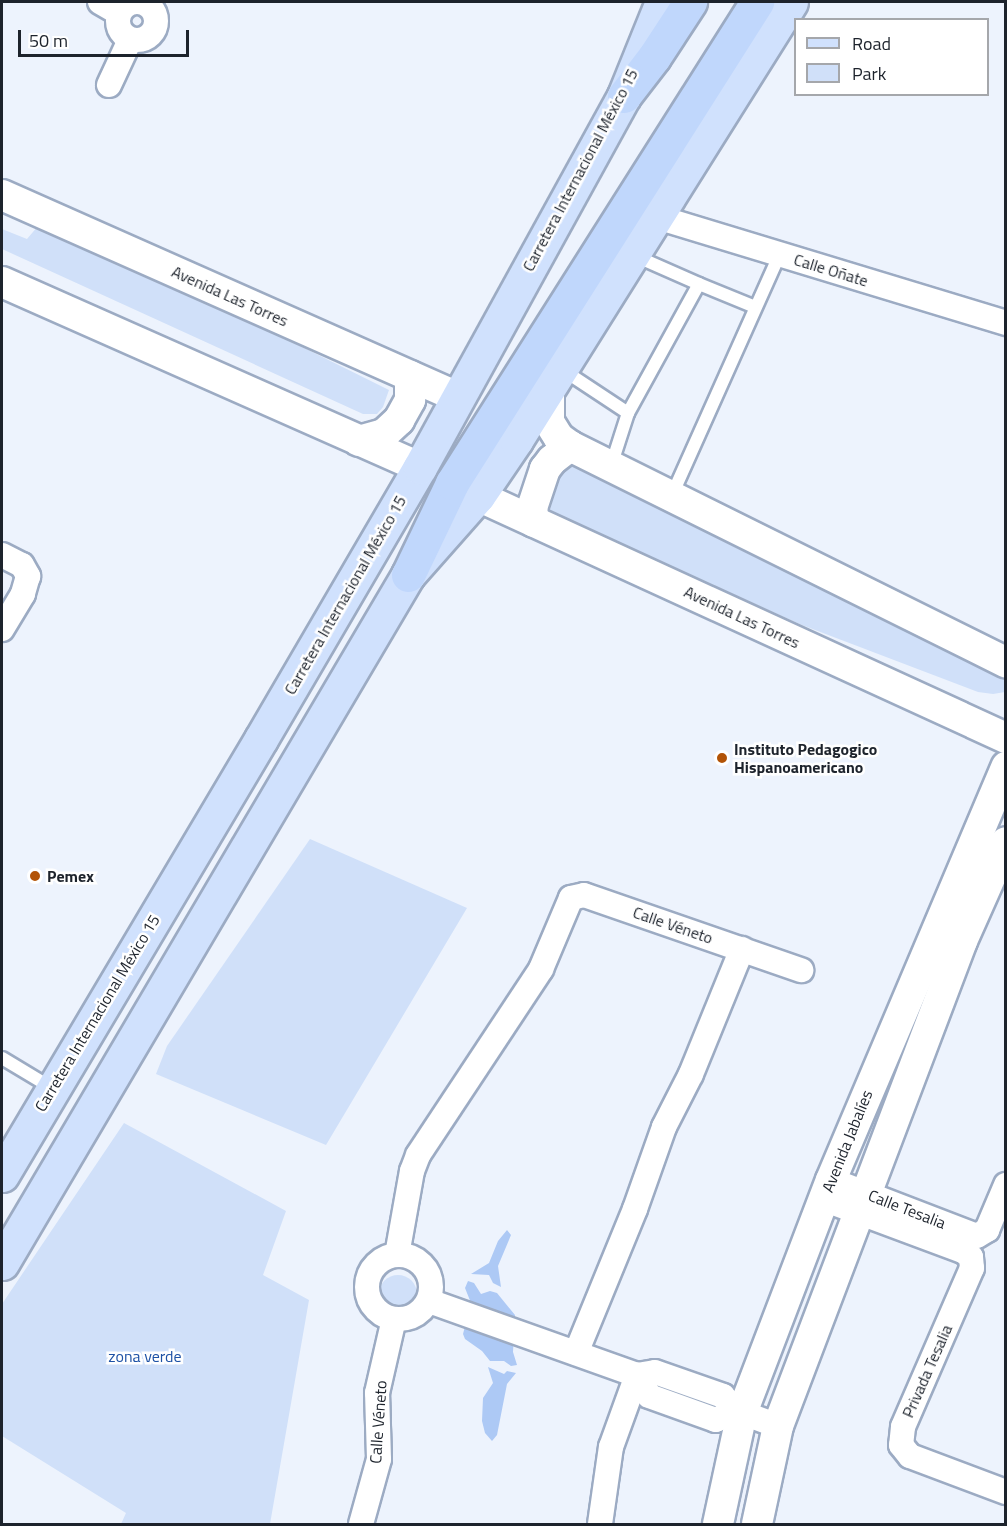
<!DOCTYPE html>
<html>
<head>
<meta charset="utf-8">
<style>
	body { margin:0 }
	#map { position:relative; width:1007px; height:1526px; overflow:hidden; background:#edf3fd; font-family:"Titillium Web",sans-serif }
	div>[style] { position:absolute }
	.green>* { inset:0; background:#d0e0f9 }
	.round { border-radius:50% }
	.water>* { inset:0; background:#adc9f5 }
	.roads { filter:drop-shadow(2px 0 #9cabc3) drop-shadow(-2px 0 #9cabc3) drop-shadow(0 2px #9cabc3) drop-shadow(0 -2px #9cabc3) }
	.service>* { height:12px; margin:-6px; padding:0 6px; transform-origin:6px; border-radius:6px; background:#fff }
	.minor>* { height:24px; margin:-12px; padding:0 12px; transform-origin:12px; border-radius:12px; background:#fff }
	.minor>.ring { margin:-12px; padding:0; box-sizing:content-box; background:none; border:24px solid #fff; border-radius:50% }
	.tertiary>* { height:30px; margin:-15px; padding:0 15px; transform-origin:15px; border-radius:15px; background:#fff }
	.primary>* { height:33px; margin:-16.5px; padding:0 16.5px; transform-origin:16.5px; border-radius:16.5px; background:#d0e1fd }
	.trunk>* { height:33px; margin:-16.5px; padding:0 16.5px; transform-origin:16.5px; border-radius:16.5px; background:#c0d7fc }
	.dots>* { width:16px; height:16px; translate:-50% -50%; box-sizing:border-box; border:3px solid #fff; border-radius:50% }
	span { translate:-50% -50%; white-space:nowrap; text-align:center; line-height:1.15; -webkit-text-stroke:5px #fff; paint-order:stroke }
	.street-label { font-size:16px; color:#1d232c }
	.poi-label { font-size:16px; color:#1d232c; font-weight:700 }
	.left { translate:0 -50%; text-align:left }
	.park-label { font-size:16px; color:#1d51a5 }
	.frame { position:absolute; inset:0; border:3px solid #1d232c; pointer-events:none }
	.legend { position:absolute; left:794px; top:18px; width:195px; height:78px; box-sizing:border-box; background:#fff; border:2px solid #a5a7ab; margin:0; padding:8px 10px; list-style:none; font-size:18px; color:#1d232c }
	.legend li { display:flex; align-items:center; gap:12px; height:30px }
	.legend b { width:30px; border:2px solid #a5a7ab }
	.scale { position:absolute; left:18px; top:30px; width:171px; height:27px; box-sizing:border-box; border:3px solid #1d232c; border-top:0; padding-left:8px; font-size:18px; line-height:21px; white-space:nowrap; color:#1d232c; -webkit-text-stroke:4px #fff; paint-order:stroke }
</style>
</head>
<body>
<div id="map">
	<div class="green">
		<i style="clip-path:polygon(38px 226px,276px 334px,389px 390px,383px 407px,377px 414px,363px 414px,2px 249px,2px 229px,27px 239px)"></i>
		<i style="clip-path:polygon(570px 465px,611px 466px,1005px 658px,1005px 692px,993px 694px,978px 692px,802px 625px,548px 512px,547px 506px,558px 474px)"></i>
		<i style="clip-path:polygon(310px 839px,467px 908px,326px 1145px,156px 1074px,167px 1046px)"></i>
		<i style="clip-path:polygon(124px 1123px,286px 1211px,263px 1275px,309px 1300px,270px 1524px,121px 1524px,126px 1513px,2px 1436px,2px 1304px)"></i>
		<i class="round" style="left:379px;top:1275px;width:38px;height:38px"></i>
	</div>
	<div class="water">
		<i style="clip-path:polygon(507px 1230px,511px 1235px,498px 1266px,501px 1287px,493px 1283px,489px 1275px,471px 1274px,489px 1263px,498px 1241px)"></i>
		<i style="clip-path:polygon(468px 1281px,474px 1283px,481px 1294px,490px 1291px,497px 1293px,515px 1315px,513px 1352px,517px 1365px,511px 1366px,504px 1361px,490px 1361px,482px 1351px,465px 1339px,463px 1334px,471px 1303px,465px 1288px)"></i>
		<i style="clip-path:polygon(488px 1367px,504px 1374px,507px 1371px,516px 1373px,507px 1384px,497px 1435px,492px 1441px,485px 1433px,482px 1421px,483px 1398px,493px 1383px)"></i>
	</div>
	<div class="roads">
		<div class="service">
			<i style="left:699px;top:284px;width:61px;rotate:22.3deg"></i>
			<i style="left:563px;top:370px;width:78px;rotate:33.5deg"></i>
			<i style="left:611px;top:466px;width:56px;rotate:-72.2deg"></i>
			<i style="left:628px;top:413px;width:147px;rotate:-61.2deg"></i>
			<i style="left:699px;top:284px;width:72px;rotate:-156.3deg"></i>
			<i style="left:672px;top:495px;width:264px;rotate:-65.9deg"></i>
			<i style="left:2px;top:1058px;width:58px;rotate:31deg"></i>
		</div>
		<div class="minor">
			<i class="ring" style="left:118px;top:2px;width:14px;height:14px"></i>
			<i style="left:100px;top:2px;width:22px;rotate:30deg"></i>
			<i style="left:109px;top:85px;width:50px;rotate:-65deg"></i>
			<i style="left:657px;top:217px;width:365px;rotate:16.9deg"></i>
			<i style="left:2px;top:555px;width:22px;rotate:27deg"></i>
			<i style="left:22px;top:565px;width:13px;rotate:61deg"></i>
			<i style="left:28px;top:576px;width:19px;rotate:106deg"></i>
			<i style="left:23px;top:594px;width:41px;rotate:121deg"></i>
			<i style="left:831px;top:1180px;width:156px;rotate:21deg"></i>
			<i style="left:977px;top:1236px;width:12px;rotate:-31deg"></i>
			<i style="left:987px;top:1230px;width:49px;rotate:-67.1deg"></i>
			<i style="left:823px;top:1199px;width:149px;rotate:20.4deg"></i>
			<i style="left:963px;top:1251px;width:10px;rotate:37deg"></i>
			<i style="left:971px;top:1257px;width:11px;rotate:85deg"></i>
			<i style="left:972px;top:1268px;width:173px;rotate:113.5deg"></i>
			<i style="left:903px;top:1427px;width:18px;rotate:96deg"></i>
			<i style="left:901px;top:1445px;width:14px;rotate:51deg"></i>
			<i style="left:910px;top:1456px;width:103px;rotate:20.6deg"></i>
			<i style="left:397px;top:1255px;width:85px;rotate:-79.9deg"></i>
			<i style="left:412px;top:1171px;width:17px;rotate:-69deg"></i>
			<i style="left:418px;top:1155px;width:223px;rotate:-56.5deg"></i>
			<i style="left:541px;top:969px;width:77px;rotate:-67.1deg"></i>
			<i style="left:571px;top:898px;width:13px;rotate:-13deg"></i>
			<i style="left:584px;top:895px;width:230px;rotate:19.1deg"></i>
			<i class="ring" style="left:367px;top:1255px;width:40px;height:40px"></i>
			<i style="left:429px;top:1301px;width:221px;rotate:19.6deg"></i>
			<i style="left:637px;top:1375px;width:18px;rotate:-9deg"></i>
			<i style="left:655px;top:1372px;width:72px;rotate:19.4deg"></i>
			<i style="left:723px;top:1396px;width:18px;rotate:49deg"></i>
			<i style="left:735px;top:1410px;width:46px;rotate:20.4deg"></i>
			<i style="left:576px;top:1353px;width:156px;rotate:-67.7deg"></i>
			<i style="left:635px;top:1209px;width:87px;rotate:-70.5deg"></i>
			<i style="left:664px;top:1127px;width:59px;rotate:-63deg"></i>
			<i style="left:691px;top:1074px;width:135px;rotate:-67.8deg"></i>
			<i style="left:639px;top:1376px;width:22px;rotate:63deg"></i>
			<i style="left:649px;top:1396px;width:71px;rotate:19.7deg"></i>
			<i style="left:716px;top:1420px;width:21px;rotate:-28deg"></i>
			<i style="left:361px;top:1524px;width:67px;rotate:-74.5deg"></i>
			<i style="left:379px;top:1459px;width:66px;rotate:-91.7deg"></i>
			<i style="left:377px;top:1393px;width:76px;rotate:-77.1deg"></i>
			<i style="left:600px;top:1524px;width:78px;rotate:-81.9deg"></i>
			<i style="left:611px;top:1447px;width:77px;rotate:-70.1deg"></i>
		</div>
		<div class="tertiary">
			<i style="left:2px;top:195px;width:499px;rotate:23.9deg"></i>
			<i style="left:2px;top:282px;width:457px;rotate:23.9deg"></i>
			<i style="left:549px;top:390px;width:32px;rotate:90deg"></i>
			<i style="left:549px;top:422px;width:19px;rotate:58deg"></i>
			<i style="left:559px;top:438px;width:14px;rotate:36deg"></i>
			<i style="left:570px;top:446px;width:487px;rotate:26.4deg"></i>
			<i style="left:359px;top:441px;width:26px;rotate:-16deg"></i>
			<i style="left:384px;top:434px;width:21px;rotate:-43deg"></i>
			<i style="left:399px;top:420px;width:23px;rotate:-61deg"></i>
			<i style="left:410px;top:400px;width:24px;rotate:-90deg"></i>
			<i style="left:478px;top:496px;width:581px;rotate:24.62deg"></i>
			<i style="left:534px;top:522px;width:14px;rotate:-98deg"></i>
			<i style="left:532px;top:508px;width:41px;rotate:-71.6deg"></i>
			<i style="left:545px;top:469px;width:11px;rotate:-52deg"></i>
			<i style="left:552px;top:460px;width:23px;rotate:-38deg"></i>
			<i style="left:718px;top:1524px;width:114px;rotate:-77.8deg"></i>
			<i style="left:742px;top:1413px;width:249px;rotate:-69.1deg"></i>
			<i style="left:831px;top:1180px;width:449px;rotate:-67deg"></i>
			<i style="left:757px;top:1524px;width:100px;rotate:-77.9deg"></i>
			<i style="left:778px;top:1426px;width:519px;rotate:-69.22deg"></i>
			<i style="left:962px;top:941px;width:108px;rotate:-66deg"></i>
		</div>
		<div class="primary">
			<i style="left:2px;top:1175px;width:507px;rotate:-59.29deg"></i>
			<i style="left:261px;top:739px;width:315px;rotate:-59.7deg"></i>
			<i style="left:420px;top:467px;width:423px;rotate:-61.2deg"></i>
			<i style="left:624px;top:96px;width:101px;rotate:-68deg"></i>
			<i style="left:2px;top:1263px;width:799px;rotate:-59.45deg"></i>
			<i style="left:408px;top:575px;width:106px;rotate:-48.5deg"></i>
			<i style="left:478px;top:496px;width:68px;rotate:-55.8deg"></i>
			<i style="left:516px;top:440px;width:517px;rotate:-57.88deg"></i>
		</div>
		<div class="trunk">
			<i style="left:624px;top:96px;width:49px;rotate:-52.4deg"></i>
			<i style="left:654px;top:57px;width:66px;rotate:-56.8deg"></i>
			<i style="left:408px;top:575px;width:102px;rotate:-64.4deg"></i>
			<i style="left:452px;top:483px;width:570px;rotate:-57.62deg"></i>
		</div>
	</div>
	<div class="dots">
		<i style="left:722px;top:758px;background:#b25306"></i>
		<i style="left:35px;top:876px;background:#b25306"></i>
	</div>
	<div class="street-label">
		<span style="left:580px;top:170px;rotate:-62deg">Carretera Internacional México 15</span>
		<span style="left:831px;top:270px;rotate:17deg">Calle Oñate</span>
		<span style="left:230px;top:296px;rotate:24deg">Avenida Las Torres</span>
		<span style="left:345px;top:595px;rotate:-60deg">Carretera Internacional México 15</span>
		<span style="left:742px;top:617px;rotate:25deg">Avenida Las Torres</span>
		<span style="left:673px;top:925px;rotate:19deg">Calle Véneto</span>
		<span style="left:97px;top:1013px;rotate:-59deg">Carretera Internacional México 15</span>
		<span style="left:847px;top:1141px;rotate:-68deg">Avenida Jabalíes</span>
		<span style="left:907px;top:1209px;rotate:21deg">Calle Tesalia</span>
		<span style="left:927px;top:1371px;rotate:-66deg">Privada Tesalia</span>
		<span style="left:378px;top:1422px;rotate:-86deg">Calle Véneto</span>
	</div>
	<div class="poi-label">
		<span class="left" style="left:734px;top:758px">Instituto Pedagogico<br>Hispanoamericano</span>
		<span class="left" style="left:47px;top:876px">Pemex</span>
	</div>
	<div class="park-label">
		<span style="left:145px;top:1356px">zona verde</span>
	</div>
	<div class="frame"></div>
	<ul class="legend">
	<li><b style="height:8px;background:#d0e1fd"></b>Road</li>
	<li><b style="height:16px;background:#d0e0f9"></b>Park</li>
	</ul>
	<div class="scale">50 m</div>
</div>
</body>
</html>
